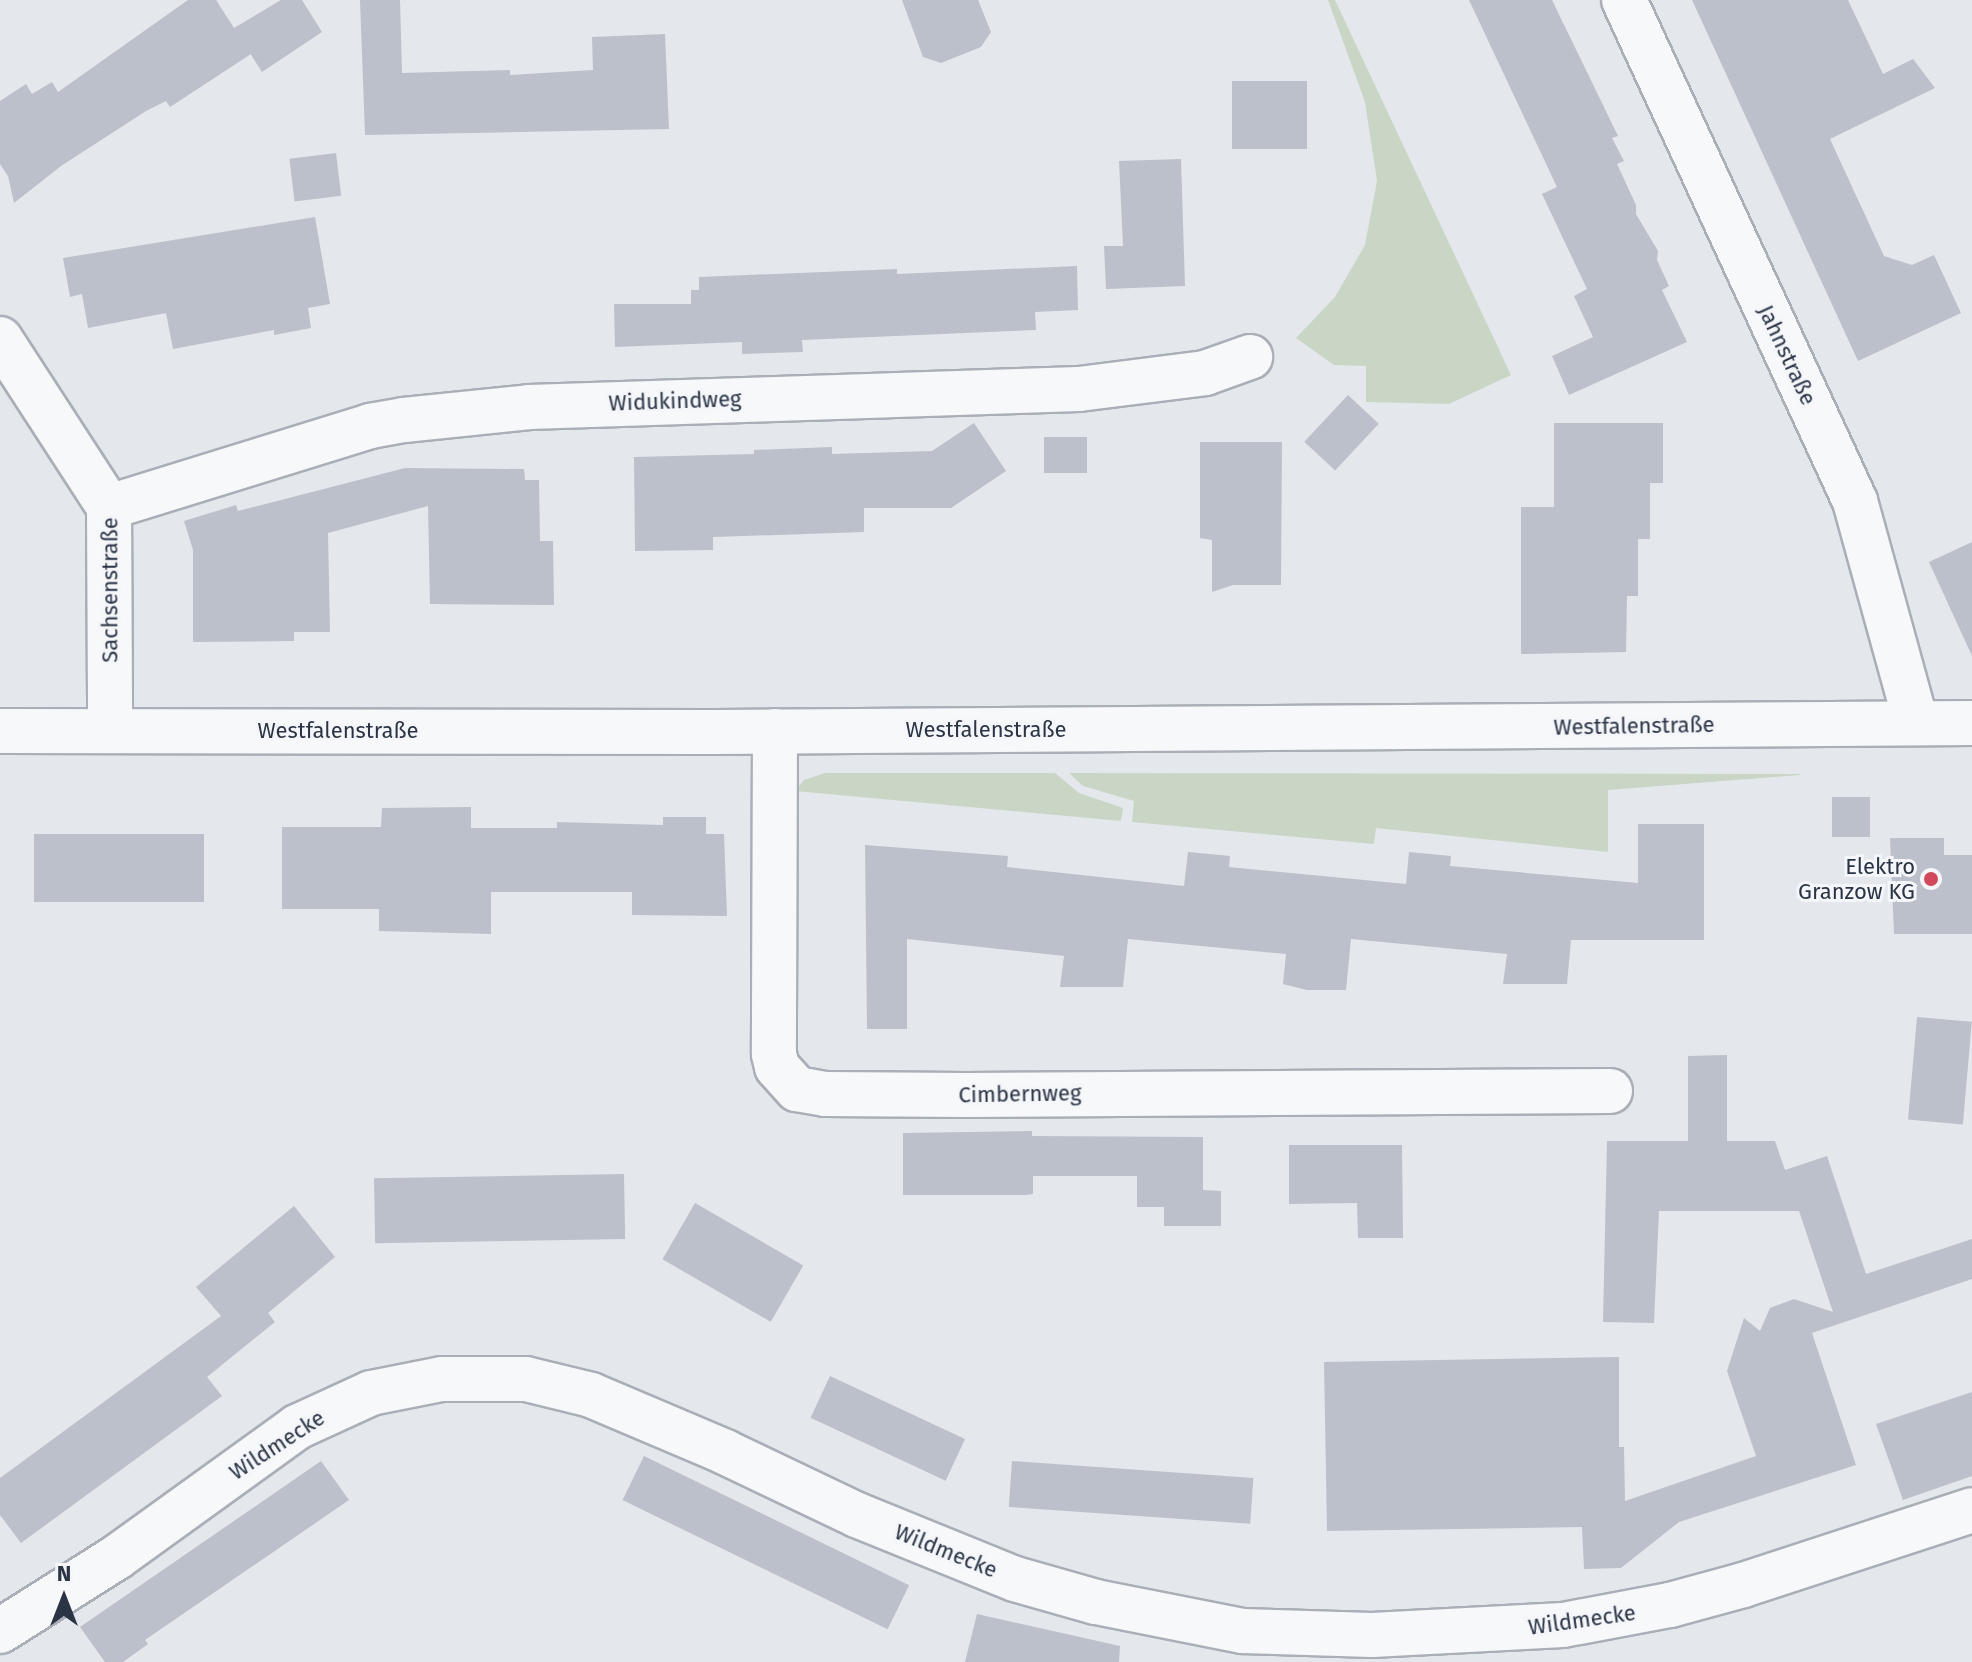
<!DOCTYPE html>
<html>
<head>
<meta charset="utf-8">
<style>
	body { margin:0 }
	#map { position:relative; width:1972px; height:1662px; overflow:hidden; background:#e4e7ec; font-family:"Fira Sans",sans-serif }
	div>[style] { position:absolute }
	.green>* { inset:0; background:#c9d6c5 }
	.building>* { inset:0; background:#bbc0ca; transform-origin:0 0 }
	.roads { filter:drop-shadow(2px 0 #a9aeb7) drop-shadow(-2px 0 #a9aeb7) drop-shadow(0 2px #a9aeb7) drop-shadow(0 -2px #a9aeb7) }
	.minor>* { height:44px; margin:-22px; padding:0 22px; transform-origin:22px; border-radius:22px; background:#f7f8fa }
	.dots>* { width:22px; height:22px; translate:-50% -50%; box-sizing:border-box; border:4px solid #f4f6f9; border-radius:50% }
	span { translate:-50% -50%; white-space:nowrap; text-align:center; line-height:1.15; -webkit-text-stroke:6px #f4f6f9; paint-order:stroke }
	.street-label { font-size:22px; color:#2b3445 }
	.poi-label { font-size:22px; color:#2b3445 }
	.right { translate:-100% -50%; text-align:right }
	.north { position:absolute; left:24px; top:1558px; width:80px; height:80px; -webkit-text-stroke:6px #f4f6f9; paint-order:stroke; rotate:0deg; font-size:22px; font-weight:700; line-height:32px; text-align:center; color:#2b3445 }
	.north::after { content:''; display:block; margin:auto; width:28px; height:36px; background:#2b3445; clip-path:polygon(50% 0,100% 100%,50% 72%,0 100%) }
</style>
</head>
<body>
<div id="map">
	<div class="green">
		<i style="clip-path:polygon(1328px 0,1335px 0,1511px 375px,1449px 404px,1366px 402px,1366px 366px,1334px 365px,1296px 338px,1335px 297px,1365px 245px,1377px 181px,1365px 102px)"></i>
		<i style="clip-path:polygon(825px 773px,1055px 773px,1079px 793px,1123px 808px,1121px 821px,795px 791px,804px 780px)"></i>
		<i style="clip-path:polygon(1069px 773px,1800px 774px,1800px 775px,1608px 790px,1608px 852px,1376px 828px,1374px 844px,1132px 822px,1134px 801px,1083px 786px)"></i>
	</div>
	<div class="building">
		<i style="clip-path:polygon(188px 0,216px 0,234px 28px,281px 0,302px 0,322px 32px,262px 72px,241px 39px,251px 54px,170px 107px,166px 101px,146px 111px,61px 166px,14px 203px,8px 176px,0 164px,0 101px,26px 84px,32px 94px,52px 82px,58px 92px)"></i>
		<i style="clip-path:polygon(360px 0,400px 0,402px 73px,510px 70px,510px 75px,593px 70px,592px 37px,665px 34px,669px 129px,365px 135px)"></i>
		<i style="clip-path:polygon(902px 0,978px 0,991px 32px,981px 47px,941px 63px,923px 57px)"></i>
		<i style="clip-path:polygon(1469px 0,1552px 0,1618px 136px,1612px 138px,1624px 161px,1617px 164px,1636px 205px,1636px 214px,1658px 251px,1657px 260px,1669px 286px,1662px 290px,1687px 342px,1569px 395px,1552px 356px,1593px 337px,1574px 296px,1587px 289px,1542px 194px,1557px 187px)"></i>
		<i style="clip-path:polygon(1692px 0,1848px 0,1883px 74px,1913px 59px,1935px 88px,1830px 139px,1884px 256px,1912px 265px,1934px 255px,1961px 313px,1858px 361px)"></i>
		<i style="left:1307px;top:81px;width:68px;height:75px;rotate:90deg"></i>
		<i style="left:336px;top:153px;width:43px;height:47px;rotate:83deg"></i>
		<i style="clip-path:polygon(1181px 159px,1185px 286px,1106px 289px,1104px 246px,1123px 246px,1119px 161px)"></i>
		<i style="clip-path:polygon(315px 217px,330px 304px,308px 308px,311px 328px,274px 335px,274px 330px,173px 349px,166px 313px,88px 328px,82px 294px,70px 297px,63px 258px)"></i>
		<i style="clip-path:polygon(1077px 266px,1078px 310px,1035px 312px,1036px 330px,802px 340px,803px 352px,742px 354px,742px 342px,615px 347px,614px 304px,691px 304px,691px 290px,699px 290px,699px 277px,897px 269px,897px 274px)"></i>
		<i style="left:1348px;top:395px;width:42px;height:64px;rotate:43deg"></i>
		<i style="clip-path:polygon(974px 423px,1006px 471px,951px 508px,864px 508px,864px 532px,713px 537px,713px 550px,635px 551px,634px 457px,754px 454px,754px 450px,832px 447px,832px 454px,932px 451px)"></i>
		<i style="clip-path:polygon(1554px 423px,1663px 423px,1663px 483px,1650px 483px,1650px 539px,1638px 539px,1638px 596px,1627px 596px,1626px 652px,1521px 654px,1521px 507px,1554px 507px)"></i>
		<i style="left:1044px;top:437px;width:43px;height:36px"></i>
		<i style="clip-path:polygon(1200px 442px,1282px 442px,1281px 585px,1233px 585px,1212px 592px,1212px 540px,1200px 538px)"></i>
		<i style="clip-path:polygon(405px 468px,524px 469px,525px 480px,539px 480px,540px 541px,553px 541px,554px 605px,430px 604px,428px 506px,328px 533px,330px 632px,294px 632px,294px 641px,193px 642px,193px 550px,184px 521px,236px 505px,238px 511px)"></i>
		<i style="clip-path:polygon(1972px 542px,1972px 656px,1929px 562px)"></i>
		<i style="left:1832px;top:797px;width:38px;height:40px"></i>
		<i style="clip-path:polygon(471px 807px,471px 828px,557px 828px,557px 822px,663px 825px,663px 817px,706px 817px,706px 834px,724px 834px,727px 916px,632px 915px,632px 892px,491px 892px,491px 934px,379px 931px,379px 909px,282px 909px,282px 827px,381px 827px,382px 808px)"></i>
		<i style="clip-path:polygon(1638px 824px,1704px 824px,1704px 940px,1571px 940px,1567px 984px,1503px 984px,1507px 954px,1351px 939px,1346px 990px,1307px 990px,1283px 984px,1286px 954px,1128px 939px,1123px 987px,1060px 987px,1064px 956px,907px 939px,907px 1029px,867px 1029px,865px 845px,1008px 856px,1007px 867px,1184px 886px,1188px 852px,1230px 856px,1229px 867px,1406px 884px,1409px 852px,1451px 856px,1450px 866px,1638px 883px)"></i>
		<i style="left:34px;top:834px;width:170px;height:68px"></i>
		<i style="clip-path:polygon(1890px 838px,1944px 838px,1944px 855px,1972px 855px,1972px 934px,1894px 934px)"></i>
		<i style="left:1917px;top:1017px;width:55px;height:103px;rotate:5deg"></i>
		<i style="clip-path:polygon(1727px 1055px,1727px 1141px,1775px 1141px,1785px 1170px,1827px 1156px,1866px 1274px,1972px 1239px,1972px 1279px,1812px 1333px,1856px 1465px,1679px 1522px,1621px 1568px,1584px 1569px,1582px 1527px,1327px 1531px,1324px 1362px,1619px 1357px,1619px 1447px,1624px 1447px,1625px 1501px,1756px 1456px,1727px 1371px,1744px 1318px,1760px 1331px,1770px 1308px,1794px 1299px,1833px 1312px,1799px 1211px,1659px 1211px,1654px 1323px,1603px 1322px,1607px 1141px,1688px 1141px,1688px 1056px)"></i>
		<i style="clip-path:polygon(1032px 1131px,1032px 1136px,1203px 1137px,1203px 1190px,1221px 1191px,1221px 1226px,1164px 1226px,1164px 1207px,1137px 1207px,1137px 1176px,1033px 1176px,1033px 1194px,1025px 1195px,903px 1195px,903px 1133px)"></i>
		<i style="clip-path:polygon(1289px 1145px,1402px 1145px,1403px 1238px,1358px 1238px,1357px 1203px,1289px 1204px)"></i>
		<i style="left:624px;top:1174px;width:65px;height:250px;rotate:89deg"></i>
		<i style="left:695px;top:1203px;width:125px;height:65px;rotate:30deg"></i>
		<i style="clip-path:polygon(294px 1206px,335px 1257px,268px 1313px,275px 1322px,207px 1377px,222px 1396px,21px 1543px,0 1515px,0 1478px,221px 1316px,196px 1287px)"></i>
		<i style="left:830px;top:1376px;width:149px;height:46px;rotate:25deg"></i>
		<i style="clip-path:polygon(1972px 1392px,1972px 1476px,1903px 1500px,1876px 1424px)"></i>
		<i style="left:644px;top:1456px;width:295px;height:49px;rotate:26deg"></i>
		<i style="clip-path:polygon(321px 1461px,349px 1500px,145px 1640px,148px 1644px,123px 1662px,105px 1662px,80px 1627px)"></i>
		<i style="left:1012px;top:1461px;width:242px;height:46px;rotate:4deg"></i>
		<i style="clip-path:polygon(977px 1614px,1120px 1646px,1119px 1662px,965px 1662px)"></i>
	</div>
	<div class="roads">
		<div class="minor">
			<i style="left:1624px;top:0;width:552px;rotate:65.25deg"></i>
			<i style="left:1855px;top:501px;width:229px;rotate:74.6deg"></i>
			<i style="left:0;top:339px;width:200px;rotate:57deg"></i>
			<i style="left:109px;top:507px;width:224px;rotate:89.7deg"></i>
			<i style="left:109px;top:507px;width:273px;rotate:-17.2deg"></i>
			<i style="left:370px;top:426px;width:35px;rotate:-10deg"></i>
			<i style="left:404px;top:420px;width:126px;rotate:-5.9deg"></i>
			<i style="left:529px;top:407px;width:550px;rotate:-1.87deg"></i>
			<i style="left:1079px;top:389px;width:127px;rotate:-7.2deg"></i>
			<i style="left:1205px;top:373px;width:48px;rotate:-19.6deg"></i>
			<i style="left:0;top:731px;width:715px;rotate:0.08deg"></i>
			<i style="left:715px;top:732px;width:1257px;rotate:-0.41deg"></i>
			<i style="left:775px;top:731px;width:323px;rotate:90.2deg"></i>
			<i style="left:774px;top:1054px;width:13px;rotate:77deg"></i>
			<i style="left:777px;top:1067px;width:30px;rotate:48deg"></i>
			<i style="left:797px;top:1089px;width:28px;rotate:10deg"></i>
			<i style="left:825px;top:1094px;width:141px;rotate:0.4deg"></i>
			<i style="left:966px;top:1095px;width:644px;rotate:-0.36deg"></i>
			<i style="left:0;top:1631px;width:138px;rotate:-32.3deg"></i>
			<i style="left:117px;top:1557px;width:222px;rotate:-35.8deg"></i>
			<i style="left:297px;top:1427px;width:81px;rotate:-24.7deg"></i>
			<i style="left:371px;top:1393px;width:72px;rotate:-11.2deg"></i>
			<i style="left:442px;top:1379px;width:84px"></i>
			<i style="left:526px;top:1379px;width:67px;rotate:13.8deg"></i>
			<i style="left:591px;top:1395px;width:146px;rotate:23deg"></i>
			<i style="left:725px;top:1452px;width:146px;rotate:25.5deg"></i>
			<i style="left:857px;top:1515px;width:170px;rotate:22.1deg"></i>
			<i style="left:1015px;top:1579px;width:84px;rotate:15.9deg"></i>
			<i style="left:1096px;top:1602px;width:150px;rotate:11.2deg"></i>
			<i style="left:1243px;top:1631px;width:129px;rotate:1.8deg"></i>
			<i style="left:1372px;top:1635px;width:191px;rotate:-3deg"></i>
			<i style="left:1563px;top:1625px;width:109px;rotate:-10.6deg"></i>
			<i style="left:1670px;top:1605px;width:76px;rotate:-15.3deg"></i>
			<i style="left:1743px;top:1585px;width:241px;rotate:-18.1deg"></i>
		</div>
	</div>
	<div class="dots">
		<i style="left:1931px;top:879px;background:#d1495b"></i>
	</div>
	<div class="street-label">
		<span style="left:1787px;top:355px;rotate:65deg">Jahnstraße</span>
		<span style="left:675px;top:401px;rotate:-2deg">Widukindweg</span>
		<span style="left:110px;top:590px;rotate:-90deg">Sachsenstraße</span>
		<span style="left:1634px;top:726px;rotate:-1deg">Westfalenstraße</span>
		<span style="left:986px;top:730px">Westfalenstraße</span>
		<span style="left:338px;top:731px">Westfalenstraße</span>
		<span style="left:1020px;top:1094px;rotate:-1deg">Cimbernweg</span>
		<span style="left:277px;top:1445px;rotate:-33deg">Wildmecke</span>
		<span style="left:946px;top:1551px;rotate:22deg">Wildmecke</span>
		<span style="left:1582px;top:1620px;rotate:-8deg">Wildmecke</span>
	</div>
	<div class="poi-label">
		<span class="right" style="left:1915px;top:879px">Elektro<br>Granzow KG</span>
	</div>
	<div class="north">N</div>
</div>
</body>
</html>
